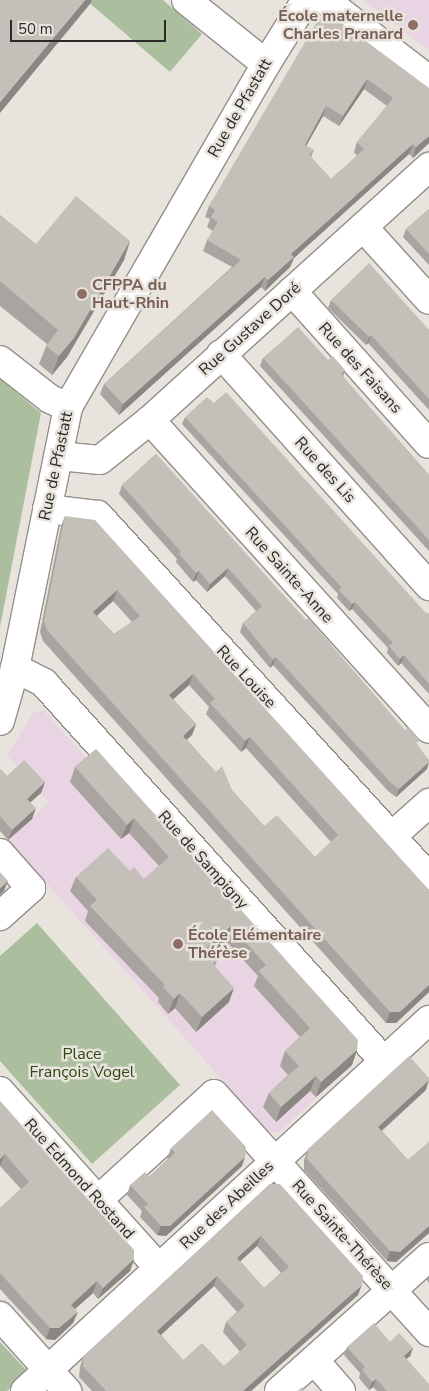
<!DOCTYPE html>
<html>
<head>
<meta charset="utf-8">
<style>
	body { margin:0 }
	#map { position:relative; width:429px; height:1391px; overflow:hidden; background:#e8e4dd; font-family:"Nunito Sans",sans-serif }
	div>[style] { position:absolute }
	.education>* { inset:0; background:#e8d4e3 }
	.green>* { inset:0; background:#abbe9d }
	.roads { filter:drop-shadow(1px 0 #938f89) drop-shadow(-1px 0 #938f89) drop-shadow(0 1px #938f89) drop-shadow(0 -1px #938f89) }
	.minor>* { height:28px; margin:-14px; padding:0 14px; transform-origin:14px; border-radius:14px; background:#fff }
	.wall>* { inset:0; background:#a9a49f }
	.shaded-wall>* { inset:0; background:#8a8682 }
	.building>* { inset:0; background:#c5bfb9 }
	.dots>* { width:14px; height:14px; translate:-50% -50%; box-sizing:border-box; border:2px solid #e8e4dd; border-radius:50% }
	span { translate:-50% -50%; white-space:nowrap; text-align:center; line-height:1.15; -webkit-text-stroke:5px #e8e4dd; paint-order:stroke }
	.education-label { font-size:16px; color:#785e54; font-weight:700 }
	.right { translate:-100% -50%; text-align:right }
	.left { translate:0 -50%; text-align:left }
	.street-label { font-size:16px; color:#2b2927 }
	.park-label { font-size:16px; color:#2d4812 }
	.scale { position:absolute; left:10px; top:20px; width:156px; height:22px; box-sizing:border-box; border:2px solid #2b2927; border-top:0; padding-left:6px; font-size:15px; line-height:18px; white-space:nowrap; color:#2b2927; -webkit-text-stroke:4px #e8e4dd; paint-order:stroke }
</style>
</head>
<body>
<div id="map">
	<div class="education">
		<i style="clip-path:polygon(363px 0,429px 0,429px 50px)"></i>
		<i style="clip-path:polygon(44px 711px,352px 1055px,352px 1065px,279px 1132px,269px 1132px,8px 840px,49px 802px,7px 755px,34px 712px)"></i>
	</div>
	<div class="green">
		<i style="clip-path:polygon(86px 0,163px 0,202px 34px,170px 72px)"></i>
		<i style="clip-path:polygon(0 379px,41px 413px,0 627px)"></i>
		<i style="clip-path:polygon(37px 923px,180px 1085px,92px 1164px,0 1061px,0 956px)"></i>
		<i style="clip-path:polygon(0 1342px,28px 1372px,7px 1391px,0 1391px)"></i>
	</div>
	<div class="roads">
		<div class="minor">
			<i style="left:186px;top:0;width:102px;rotate:38.7deg"></i>
			<i style="left:325px;top:0;width:131px;rotate:37.6deg"></i>
			<i style="left:363px;top:227px;width:98px;rotate:47.9deg"></i>
			<i style="left:292px;top:291px;width:205px;rotate:48.2deg"></i>
			<i style="left:221px;top:354px;width:312px;rotate:48.1deg"></i>
			<i style="left:0;top:360px;width:63px;rotate:38deg"></i>
			<i style="left:50px;top:399px;width:20px;rotate:24deg"></i>
			<i style="left:150px;top:420px;width:416px;rotate:47.9deg"></i>
			<i style="left:58px;top:456px;width:42px;rotate:5.4deg"></i>
			<i style="left:100px;top:460px;width:64px;rotate:-38.7deg"></i>
			<i style="left:150px;top:420px;width:377px;rotate:-42.2deg"></i>
			<i style="left:47px;top:509px;width:51px;rotate:6.7deg"></i>
			<i style="left:98px;top:515px;width:491px;rotate:47.6deg"></i>
			<i style="left:15px;top:668px;width:33px;rotate:27deg"></i>
			<i style="left:44px;top:683px;width:508px;rotate:48.03deg"></i>
			<i style="left:0;top:721px;width:55px;rotate:-74.2deg"></i>
			<i style="left:15px;top:668px;width:266px;rotate:-78.5deg"></i>
			<i style="left:68px;top:407px;width:396px;rotate:-60deg"></i>
			<i style="left:266px;top:64px;width:75px;rotate:-58deg"></i>
			<i style="left:392px;top:836px;width:50px;rotate:-41.7deg"></i>
			<i style="left:0;top:853px;width:47px;rotate:48.5deg"></i>
			<i style="left:31px;top:888px;width:42px;rotate:137.9deg"></i>
			<i style="left:0;top:1091px;width:238px;rotate:48.1deg"></i>
			<i style="left:98px;top:1200px;width:157px;rotate:-42.4deg"></i>
			<i style="left:214px;top:1094px;width:321px;rotate:47.9deg"></i>
			<i style="left:0;top:1316px;width:101px;rotate:48.2deg"></i>
			<i style="left:314px;top:1360px;width:41px;rotate:48.9deg"></i>
			<i style="left:25px;top:1391px;width:549px;rotate:-42.56deg"></i>
			<i style="left:279px;top:1391px;width:201px;rotate:-41.8deg"></i>
		</div>
	</div>
	<div class="wall">
		<i style="clip-path:polygon(evenodd,332px 16px,429px 143px,413px 158px,409px 154px,294px 258px,290px 267px,271px 285px,265px 291px,261px 287px,119px 415px,100px 394px,104px 384px,232px 267px,203px 251px,207px 240px,213px 231px,207px 227px,210px 219px,205px 217px,209px 206px,332px 16px,364px 89px,387px 106px,357px 142px,354px 152px,357px 156px,331px 179px,311px 157px,314px 150px,306px 146px,323px 116px,339px 126px,364px 89px)"></i>
		<i style="clip-path:polygon(429px 209px,429px 265px,403px 237px,406px 229px)"></i>
		<i style="clip-path:polygon(0 215px,36px 244px,130px 241px,124px 260px,67px 357px,52px 375px,39px 364px,47px 344px,0 306px)"></i>
		<i style="clip-path:polygon(331px 300px,429px 330px,429px 410px,368px 343px,366px 345px,328px 308px)"></i>
		<i style="clip-path:polygon(263px 358px,328px 360px,345px 370px,343px 377px,429px 475px,429px 551px,260px 366px)"></i>
		<i style="clip-path:polygon(185px 417px,426px 613px,429px 613px,429px 694px,401px 663px,398px 666px,387px 653px,388px 648px,352px 609px,349px 611px,337px 598px,338px 594px,182px 424px)"></i>
		<i style="clip-path:polygon(156px 454px,418px 745px,427px 769px,396px 797px,388px 791px,273px 665px,270px 668px,240px 632px,243px 623px,256px 611px,225px 576px,207px 592px,196px 580px,193px 582px,176px 562px,177px 559px,119px 494px,122px 485px)"></i>
		<i style="clip-path:polygon(evenodd,65px 516px,429px 890px,429px 992px,396px 1023px,386px 1023px,43px 641px,40px 632px,61px 526px,65px 516px,113px 601px,132px 622px,114px 634px,97px 616px,113px 601px,65px 516px,189px 685px,209px 707px,206px 714px,241px 752px,246px 748px,331px 842px,315px 857px,264px 826px,187px 740px,192px 735px,196px 724px,173px 699px,189px 685px)"></i>
		<i style="clip-path:polygon(96px 749px,357px 1050px,352px 1065px,316px 1097px,310px 1091px,276px 1122px,263px 1107px,269px 1093px,288px 1075px,280px 1066px,285px 1051px,300px 1037px,254px 986px,258px 976px,226px 941px,212px 954px,217px 960px,215px 966px,229px 1002px,196px 1032px,175px 1008px,168px 1014px,158px 1002px,159px 998px,85px 921px,88px 911px,70px 891px,76px 877px,144px 879px,159px 866px,129px 833px,121px 839px,70px 782px,75px 767px)"></i>
		<i style="clip-path:polygon(0 769px,7px 776px,45px 782px,41px 793px,30px 802px,32px 819px,8px 840px,0 831px)"></i>
		<i style="clip-path:polygon(426px 1090px,382px 1131px,408px 1160px,429px 1142px,429px 1233px,396px 1262px,387px 1261px,304px 1170px,304px 1160px,308px 1149px)"></i>
		<i style="clip-path:polygon(0 1101px,134px 1259px,130px 1271px,98px 1299px,93px 1293px,75px 1309px,73px 1323px,55px 1340px,46px 1339px,0 1289px,0 1208px,21px 1189px,0 1166px)"></i>
		<i style="clip-path:polygon(171px 1148px,242px 1166px,166px 1236px,157px 1235px,140px 1217px,142px 1211px,127px 1195px,130px 1185px,149px 1177px,168px 1159px,167px 1158px)"></i>
		<i style="clip-path:polygon(evenodd,270px 1184px,358px 1295px,251px 1391px,92px 1391px,79px 1377px,80px 1367px,83px 1357px,270px 1184px,257px 1246px,281px 1273px,264px 1288px,240px 1261px,257px 1246px,270px 1184px,214px 1286px,237px 1312px,226px 1322px,223px 1332px,240px 1352px,224px 1366px,183px 1360px,161px 1335px,214px 1286px)"></i>
		<i style="clip-path:polygon(429px 1275px,429px 1283px,427px 1280px)"></i>
		<i style="clip-path:polygon(390px 1342px,413px 1348px,410px 1356px,406px 1359px,429px 1391px,377px 1391px,373px 1387px,369px 1390px,359px 1378px,360px 1373px,344px 1355px,347px 1347px)"></i>
	</div>
	<div class="shaded-wall">
		<i style="clip-path:polygon(85px 0,92px 0,90px 4px,0 113px,0 102px)"></i>
		<i style="clip-path:polygon(367px 79px,364px 89px,339px 126px,343px 116px)"></i>
		<i style="clip-path:polygon(326px 106px,323px 116px,301px 155px,305px 145px)"></i>
		<i style="clip-path:polygon(429px 136px,429px 143px,413px 158px,416px 147px)"></i>
		<i style="clip-path:polygon(413px 144px,409px 154px,294px 258px,290px 267px,265px 291px,268px 280px,291px 254px)"></i>
		<i style="clip-path:polygon(130px 241px,124px 260px,67px 357px,52px 375px,59px 356px)"></i>
		<i style="clip-path:polygon(265px 277px,261px 287px,119px 415px,123px 404px)"></i>
		<i style="clip-path:polygon(371px 335px,368px 343px,366px 345px,369px 337px)"></i>
		<i style="clip-path:polygon(228px 568px,225px 576px,207px 592px,210px 584px)"></i>
		<i style="clip-path:polygon(199px 571px,196px 580px,193px 582px,196px 573px)"></i>
		<i style="clip-path:polygon(117px 590px,113px 601px,89px 622px,93px 612px)"></i>
		<i style="clip-path:polygon(355px 602px,352px 609px,349px 611px,352px 604px)"></i>
		<i style="clip-path:polygon(404px 655px,401px 663px,398px 666px,400px 659px)"></i>
		<i style="clip-path:polygon(276px 657px,273px 665px,270px 668px,273px 660px)"></i>
		<i style="clip-path:polygon(193px 674px,189px 685px,166px 706px,169px 695px)"></i>
		<i style="clip-path:polygon(196px 724px,192px 735px,179px 746px,183px 736px)"></i>
		<i style="clip-path:polygon(250px 737px,246px 748px,241px 752px,245px 741px)"></i>
		<i style="clip-path:polygon(429px 762px,427px 769px,396px 797px,399px 789px)"></i>
		<i style="clip-path:polygon(45px 782px,41px 793px,23px 809px,27px 799px)"></i>
		<i style="clip-path:polygon(36px 808px,32px 819px,8px 840px,12px 830px)"></i>
		<i style="clip-path:polygon(134px 818px,129px 833px,121px 839px,127px 825px)"></i>
		<i style="clip-path:polygon(8px 881px,4px 891px,0 895px,0 888px)"></i>
		<i style="clip-path:polygon(231px 926px,226px 941px,201px 963px,207px 948px)"></i>
		<i style="clip-path:polygon(429px 985px,429px 992px,396px 1023px,386px 1023px,390px 1012px)"></i>
		<i style="clip-path:polygon(234px 988px,229px 1002px,196px 1032px,202px 1017px)"></i>
		<i style="clip-path:polygon(180px 993px,175px 1008px,168px 1014px,174px 999px)"></i>
		<i style="clip-path:polygon(357px 1050px,352px 1065px,316px 1097px,321px 1082px)"></i>
		<i style="clip-path:polygon(316px 1076px,310px 1091px,276px 1122px,281px 1107px)"></i>
		<i style="clip-path:polygon(429px 1080px,426px 1090px,374px 1137px,378px 1127px)"></i>
		<i style="clip-path:polygon(5px 1154px,0 1166px,0 1159px)"></i>
		<i style="clip-path:polygon(245px 1157px,242px 1166px,166px 1236px,157px 1235px,161px 1226px)"></i>
		<i style="clip-path:polygon(429px 1226px,429px 1233px,396px 1262px,387px 1261px,390px 1251px)"></i>
		<i style="clip-path:polygon(261px 1236px,257px 1246px,233px 1268px,237px 1258px)"></i>
		<i style="clip-path:polygon(134px 1259px,130px 1271px,98px 1299px,103px 1288px)"></i>
		<i style="clip-path:polygon(217px 1276px,214px 1286px,153px 1342px,157px 1331px)"></i>
		<i style="clip-path:polygon(97px 1281px,93px 1293px,67px 1316px,71px 1305px)"></i>
		<i style="clip-path:polygon(362px 1285px,358px 1295px,251px 1391px,243px 1391px)"></i>
		<i style="clip-path:polygon(78px 1312px,73px 1323px,55px 1340px,46px 1339px,50px 1328px)"></i>
		<i style="clip-path:polygon(413px 1348px,410px 1356px,401px 1364px,404px 1356px)"></i>
		<i style="clip-path:polygon(376px 1379px,373px 1387px,369px 1390px,372px 1382px)"></i>
	</div>
	<div class="building">
		<i style="clip-path:polygon(0 0,85px 0,0 102px)"></i>
		<i style="clip-path:polygon(evenodd,332px 16px,429px 88px,429px 136px,416px 147px,413px 144px,291px 254px,294px 257px,275px 274px,268px 280px,265px 277px,123px 404px,104px 384px,241px 260px,207px 240px,218px 222px,211px 217px,215px 210px,209px 206px,318px 20px,332px 16px,367px 79px,393px 98px,357px 142px,364px 149px,331px 179px,309px 155px,314px 150px,305px 145px,326px 106px,343px 116px,367px 79px)"></i>
		<i style="clip-path:polygon(76px 196px,130px 241px,74px 338px,59px 356px,46px 346px,58px 330px,0 281px,0 215px,36px 244px)"></i>
		<i style="clip-path:polygon(429px 209px,429px 254px,406px 229px)"></i>
		<i style="clip-path:polygon(369px 263px,429px 330px,429px 399px,371px 335px,369px 337px,331px 300px)"></i>
		<i style="clip-path:polygon(298px 327px,328px 360px,333px 356px,345px 370px,341px 374px,429px 475px,429px 540px,263px 358px)"></i>
		<i style="clip-path:polygon(226px 392px,426px 613px,429px 613px,429px 684px,404px 655px,400px 659px,389px 646px,393px 643px,355px 602px,352px 604px,339px 590px,342px 588px,185px 417px,207px 397px,214px 403px)"></i>
		<i style="clip-path:polygon(156px 454px,306px 620px,308px 618px,405px 730px,408px 727px,420px 740px,416px 743px,429px 760px,429px 762px,399px 789px,391px 783px,276px 657px,273px 660px,243px 623px,262px 606px,228px 568px,210px 584px,199px 571px,196px 573px,179px 554px,181px 552px,122px 485px)"></i>
		<i style="clip-path:polygon(evenodd,65px 516px,95px 520px,429px 890px,429px 985px,400px 1012px,390px 1012px,47px 630px,44px 621px,65px 516px,117px 590px,140px 616px,114px 634px,93px 612px,117px 590px,65px 516px,193px 674px,215px 699px,210px 703px,245px 741px,250px 737px,338px 835px,315px 857px,277px 815px,264px 826px,232px 790px,222px 766px,216px 772px,183px 736px,196px 724px,169px 695px,193px 674px)"></i>
		<i style="clip-path:polygon(96px 749px,358px 1040px,357px 1050px,321px 1082px,316px 1076px,281px 1107px,269px 1093px,299px 1066px,285px 1051px,310px 1028px,259px 971px,266px 965px,231px 926px,207px 948px,217px 960px,213px 964px,234px 988px,202px 1017px,180px 993px,174px 999px,163px 987px,165px 985px,90px 906px,97px 900px,76px 877px,108px 848px,130px 871px,134px 867px,144px 879px,169px 857px,134px 818px,127px 825px,75px 767px)"></i>
		<i style="clip-path:polygon(24px 760px,45px 782px,27px 799px,36px 808px,12px 830px,0 816px,0 769px,7px 776px)"></i>
		<i style="clip-path:polygon(0 872px,8px 881px,0 888px)"></i>
		<i style="clip-path:polygon(409px 1056px,429px 1078px,429px 1080px,378px 1127px,408px 1160px,429px 1142px,429px 1226px,400px 1252px,390px 1251px,307px 1159px,308px 1149px)"></i>
		<i style="clip-path:polygon(0 1101px,134px 1250px,134px 1259px,103px 1288px,97px 1281px,71px 1305px,78px 1312px,59px 1328px,50px 1328px,0 1273px,0 1208px,29px 1182px,5px 1154px,0 1159px)"></i>
		<i style="clip-path:polygon(212px 1110px,246px 1147px,245px 1157px,170px 1226px,161px 1226px,144px 1207px,148px 1204px,130px 1185px,145px 1172px,149px 1177px,175px 1153px,171px 1148px)"></i>
		<i style="clip-path:polygon(evenodd,270px 1184px,280px 1184px,363px 1276px,362px 1285px,243px 1391px,106px 1391px,83px 1366px,83px 1357px,270px 1184px,261px 1236px,289px 1267px,264px 1288px,237px 1258px,261px 1236px,270px 1184px,217px 1276px,245px 1306px,226px 1322px,247px 1345px,224px 1366px,202px 1343px,183px 1360px,157px 1331px,217px 1276px)"></i>
		<i style="clip-path:polygon(374px 1323px,390px 1342px,399px 1333px,413px 1348px,404px 1356px,429px 1384px,429px 1391px,387px 1391px,376px 1379px,372px 1382px,362px 1370px,365px 1367px,347px 1347px)"></i>
		<i style="clip-path:polygon(302px 1387px,305px 1391px,298px 1391px)"></i>
	</div>
	<div class="dots">
		<i style="left:413px;top:25px;background:#8d6e63"></i>
		<i style="left:82px;top:294px;background:#8d6e63"></i>
		<i style="left:178px;top:944px;background:#8d6e63"></i>
	</div>
	<div class="education-label">
		<span class="right" style="left:403px;top:25px">École maternelle<br>Charles Pranard</span>
		<span class="left" style="left:92px;top:294px">CFPPA du<br>Haut-Rhin</span>
		<span class="left" style="left:188px;top:944px">École Elémentaire<br>Thérèse</span>
	</div>
	<div class="street-label">
		<span style="left:240px;top:108px;rotate:-60deg">Rue de Pfastatt</span>
		<span style="left:250px;top:329px;rotate:-42deg">Rue Gustave Doré</span>
		<span style="left:360px;top:368px;rotate:48deg">Rue des Faisans</span>
		<span style="left:56px;top:466px;rotate:-78deg">Rue de Pfastatt</span>
		<span style="left:325px;top:470px;rotate:48deg">Rue des Lis</span>
		<span style="left:289px;top:575px;rotate:48deg">Rue Sainte-Anne</span>
		<span style="left:246px;top:677px;rotate:47deg">Rue Louise</span>
		<span style="left:203px;top:860px;rotate:48deg">Rue de Sampigny</span>
		<span style="left:79px;top:1179px;rotate:48deg">Rue Edmond Rostand</span>
		<span style="left:227px;top:1205px;rotate:-43deg">Rue des Abeilles</span>
		<span style="left:342px;top:1235px;rotate:48deg">Rue Sainte-Thérèse</span>
	</div>
	<div class="park-label">
		<span style="left:82px;top:1063px">Place<br>François Vogel</span>
	</div>
	<div class="scale">50 m</div>
</div>
</body>
</html>
